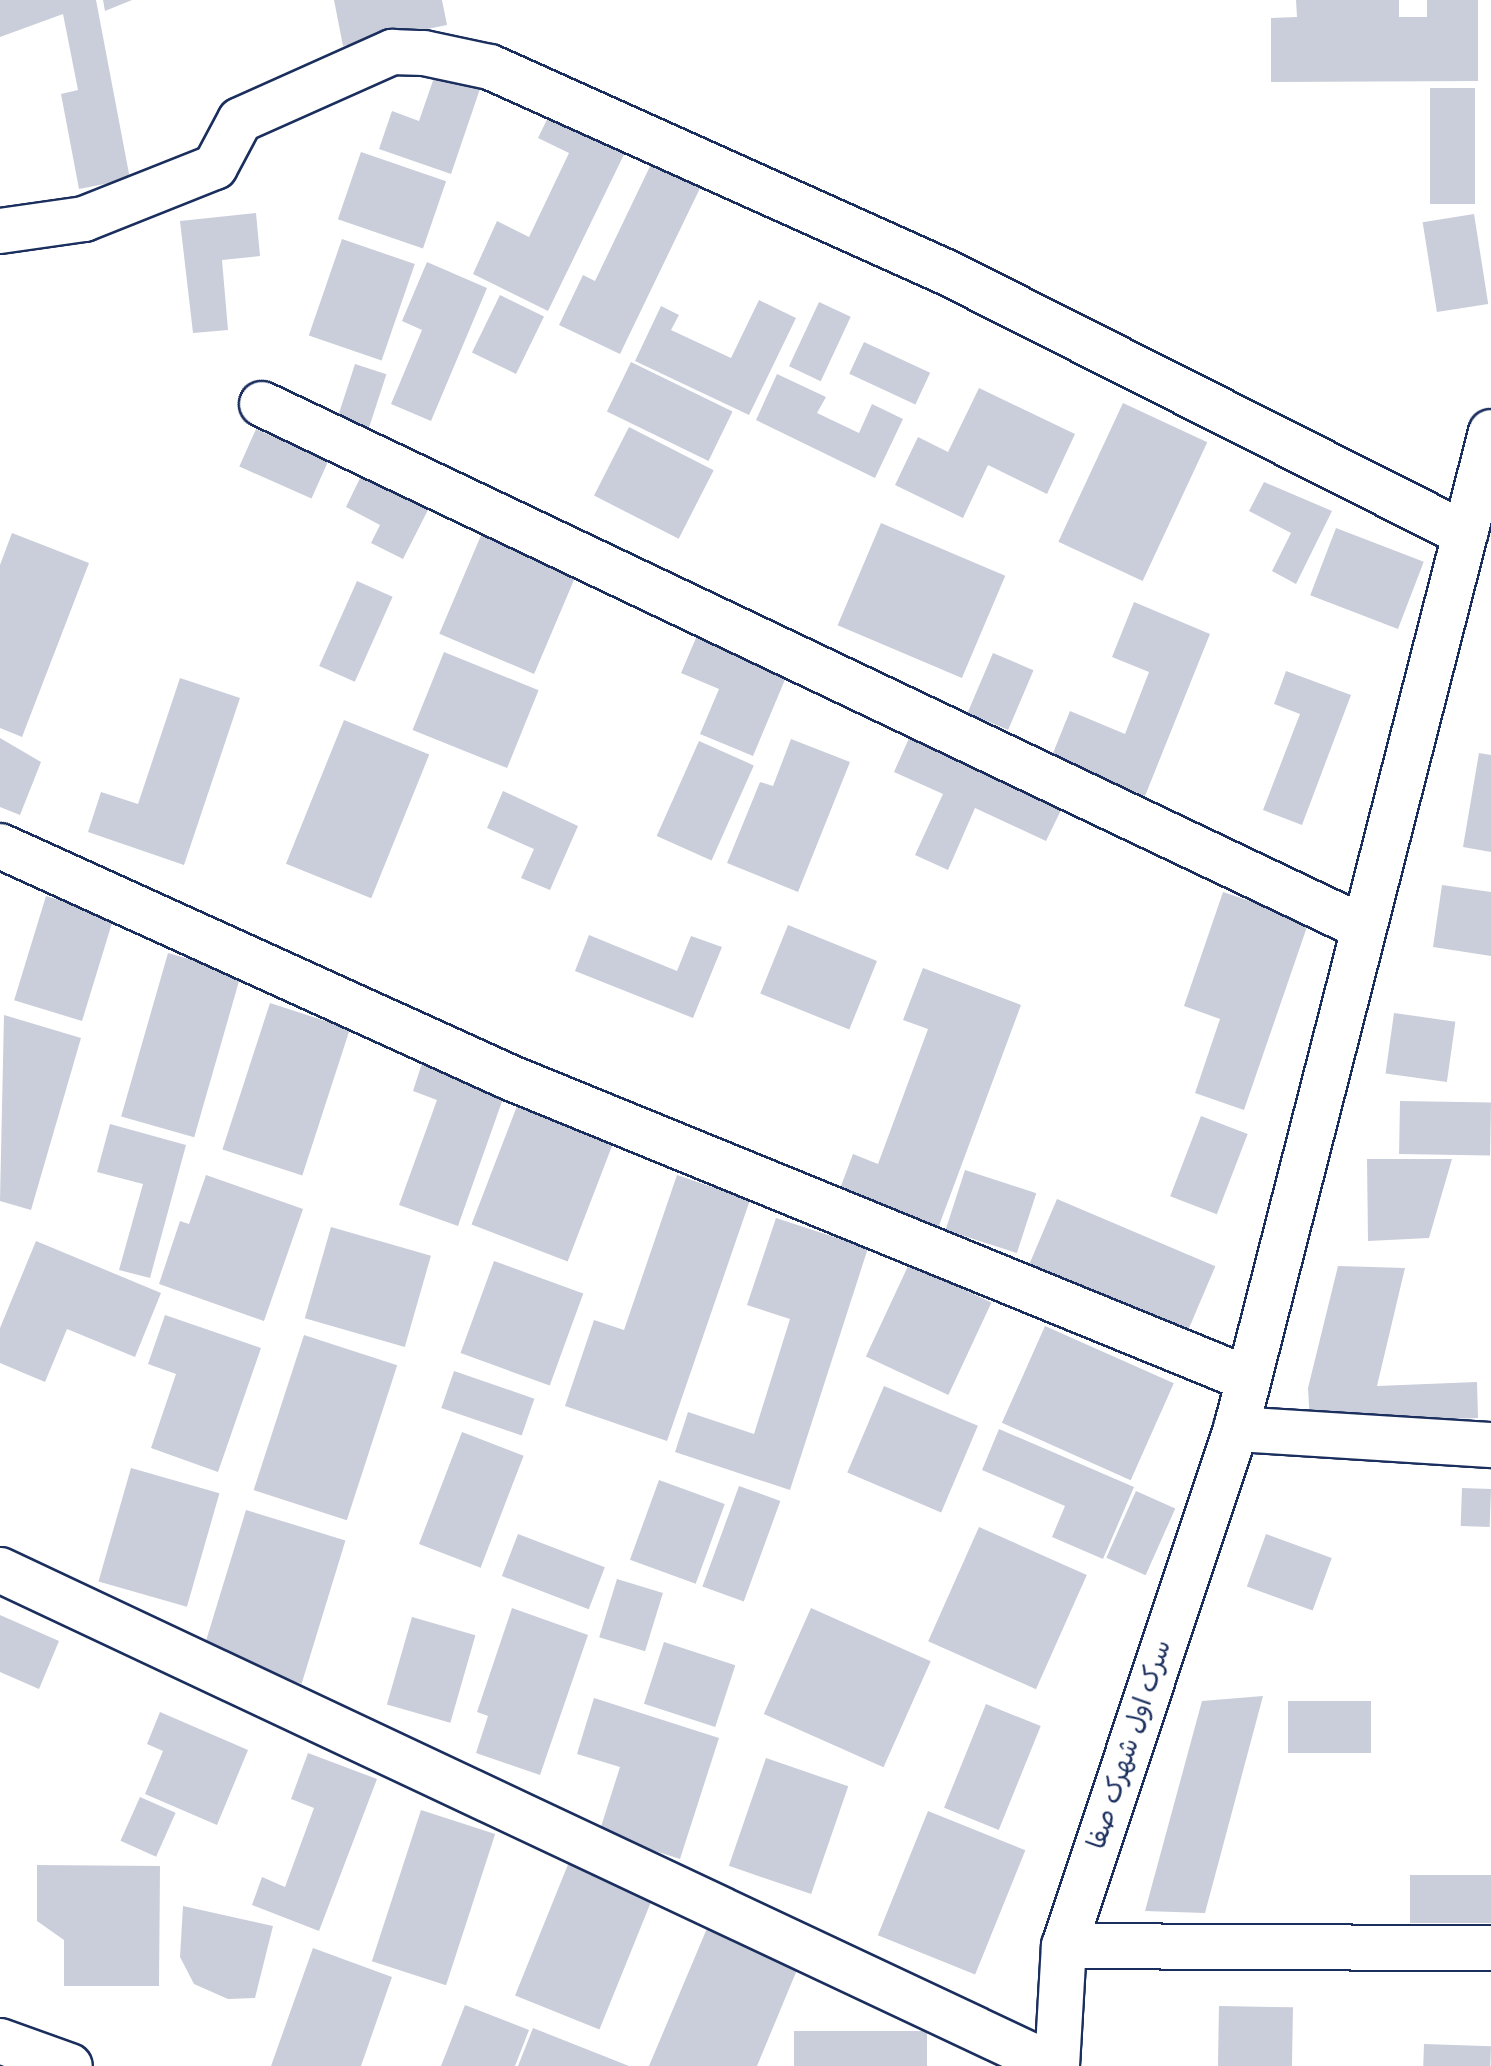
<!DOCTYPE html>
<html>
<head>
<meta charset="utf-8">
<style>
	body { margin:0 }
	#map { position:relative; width:1491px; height:2066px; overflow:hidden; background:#fff; font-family:Mynerve,"Playpen Sans Arabic",sans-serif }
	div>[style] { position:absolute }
	.building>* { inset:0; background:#caceda; transform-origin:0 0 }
	.roads { filter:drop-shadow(2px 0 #1b2f5e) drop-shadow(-2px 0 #1b2f5e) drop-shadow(0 2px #1b2f5e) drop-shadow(0 -2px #1b2f5e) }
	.minor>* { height:44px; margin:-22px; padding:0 22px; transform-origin:22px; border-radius:22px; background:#fff }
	span { translate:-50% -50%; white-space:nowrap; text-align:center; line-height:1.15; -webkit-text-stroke:7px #fff; paint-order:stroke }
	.street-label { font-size:26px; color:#1b2f5e }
</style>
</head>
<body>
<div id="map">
	<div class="building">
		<i style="clip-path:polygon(0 0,96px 0,130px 179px,79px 189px,61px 94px,78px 90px,63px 14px,0 37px)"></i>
		<i style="clip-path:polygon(103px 0,132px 0,105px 11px)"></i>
		<i style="clip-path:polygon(334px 0,442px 0,447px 25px,343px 46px)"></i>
		<i style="clip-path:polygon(1296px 0,1399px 0,1399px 17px,1427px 17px,1427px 0,1478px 0,1478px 81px,1271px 82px,1271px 18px,1297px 17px)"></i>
		<i style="clip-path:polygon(437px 69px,481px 86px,451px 174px,379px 149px,392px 111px,419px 121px)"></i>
		<i style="left:1430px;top:88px;width:45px;height:116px"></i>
		<i style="clip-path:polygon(556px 101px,632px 138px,548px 311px,473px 274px,497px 221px,529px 237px,569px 153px,538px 138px)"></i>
		<i style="left:361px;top:152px;width:90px;height:71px;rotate:19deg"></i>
		<i style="clip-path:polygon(654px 158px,703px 182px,620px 354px,559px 325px,583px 275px,595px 281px)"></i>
		<i style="clip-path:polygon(256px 213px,260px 256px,222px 260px,228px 330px,193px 333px,180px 221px)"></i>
		<i style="left:1474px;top:214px;width:91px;height:52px;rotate:81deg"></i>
		<i style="left:342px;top:239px;width:77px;height:102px;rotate:19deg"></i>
		<i style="clip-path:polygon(427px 262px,487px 288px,431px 421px,391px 404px,422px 330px,402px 321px)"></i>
		<i style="left:500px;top:295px;width:49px;height:64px;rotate:26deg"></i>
		<i style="clip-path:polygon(759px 300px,796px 318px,749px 415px,635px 361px,661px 306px,679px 315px,671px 330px,731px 358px)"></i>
		<i style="left:819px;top:302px;width:35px;height:71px;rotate:25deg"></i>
		<i style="left:864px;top:342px;width:73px;height:35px;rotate:25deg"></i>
		<i style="left:631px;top:362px;width:113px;height:55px;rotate:26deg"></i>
		<i style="left:355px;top:364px;width:33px;height:66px;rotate:18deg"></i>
		<i style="clip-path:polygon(777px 374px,826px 397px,817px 413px,859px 433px,872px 404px,903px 419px,875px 478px,756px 420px)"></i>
		<i style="clip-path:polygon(979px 388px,1075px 434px,1047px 494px,988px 465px,963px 518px,895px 485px,918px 437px,948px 452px)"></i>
		<i style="left:1123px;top:403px;width:93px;height:153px;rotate:25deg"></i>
		<i style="left:629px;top:427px;width:95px;height:77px;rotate:27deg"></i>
		<i style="left:256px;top:429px;width:79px;height:41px;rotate:24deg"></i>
		<i style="clip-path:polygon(363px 472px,430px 506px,403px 559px,371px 543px,380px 525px,346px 507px)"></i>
		<i style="clip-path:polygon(1264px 482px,1332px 511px,1296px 584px,1272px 571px,1291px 533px,1249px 511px)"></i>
		<i style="left:881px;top:523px;width:135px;height:111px;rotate:23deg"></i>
		<i style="left:485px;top:526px;width:103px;height:117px;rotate:23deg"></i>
		<i style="left:1336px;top:528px;width:94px;height:72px;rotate:21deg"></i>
		<i style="clip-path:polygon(12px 533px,89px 563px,22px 737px,0 728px,0 565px)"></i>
		<i style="left:357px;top:581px;width:39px;height:93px;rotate:24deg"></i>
		<i style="clip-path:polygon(1134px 602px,1210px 634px,1145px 796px,1051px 758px,1070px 711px,1125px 734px,1149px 672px,1112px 657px)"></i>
		<i style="clip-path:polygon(699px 631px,789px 670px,753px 756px,700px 734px,719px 689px,681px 673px)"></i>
		<i style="left:444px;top:652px;width:102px;height:84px;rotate:22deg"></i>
		<i style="left:993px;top:653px;width:44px;height:65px;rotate:23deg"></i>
		<i style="clip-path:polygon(1286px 671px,1351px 695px,1302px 825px,1263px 810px,1300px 714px,1274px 704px)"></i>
		<i style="clip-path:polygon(180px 678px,240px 698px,184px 865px,88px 832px,101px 792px,138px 804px)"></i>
		<i style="left:344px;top:720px;width:92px;height:155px;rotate:22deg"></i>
		<i style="clip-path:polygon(910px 736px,1063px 806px,1046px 841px,975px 808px,948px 870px,915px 855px,943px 794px,894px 772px)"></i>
		<i style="clip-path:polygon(0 738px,41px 762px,20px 815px,0 807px)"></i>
		<i style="clip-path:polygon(791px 739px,850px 762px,798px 892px,727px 863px,760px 782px,773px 786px)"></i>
		<i style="left:699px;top:741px;width:60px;height:104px;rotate:24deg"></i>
		<i style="clip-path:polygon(1479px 753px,1491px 755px,1491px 852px,1463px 847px)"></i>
		<i style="clip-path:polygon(503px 791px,578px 826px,550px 890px,521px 878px,534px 849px,487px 828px)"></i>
		<i style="clip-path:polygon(1442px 885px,1491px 892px,1491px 956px,1433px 947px)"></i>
		<i style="clip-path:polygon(1223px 892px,1309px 921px,1244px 1110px,1195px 1093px,1220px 1019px,1184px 1006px)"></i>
		<i style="left:46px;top:896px;width:71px;height:109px;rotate:17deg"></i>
		<i style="left:788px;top:925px;width:96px;height:74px;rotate:22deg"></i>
		<i style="clip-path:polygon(589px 935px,677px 971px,691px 936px,722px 947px,693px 1018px,575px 971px)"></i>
		<i style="left:168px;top:953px;width:76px;height:170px;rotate:16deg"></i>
		<i style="clip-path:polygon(923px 968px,1021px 1005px,937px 1231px,838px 1194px,853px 1154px,878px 1164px,928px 1029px,903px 1020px)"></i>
		<i style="left:270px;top:1003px;width:84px;height:154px;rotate:18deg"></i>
		<i style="left:1394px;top:1013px;width:62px;height:61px;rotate:8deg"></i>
		<i style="clip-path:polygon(4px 1015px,81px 1038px,31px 1210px,0 1201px)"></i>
		<i style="clip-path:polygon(423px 1060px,506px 1090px,458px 1226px,399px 1205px,437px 1100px,413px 1091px)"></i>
		<i style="left:1400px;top:1101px;width:91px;height:53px;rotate:1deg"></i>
		<i style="left:517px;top:1106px;width:103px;height:127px;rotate:21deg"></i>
		<i style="left:1201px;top:1116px;width:50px;height:86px;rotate:21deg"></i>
		<i style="clip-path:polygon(110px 1124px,186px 1145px,150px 1278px,119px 1270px,143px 1184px,97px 1172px)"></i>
		<i style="clip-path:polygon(1367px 1159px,1452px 1159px,1429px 1238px,1368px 1241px)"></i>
		<i style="left:965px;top:1170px;width:75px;height:63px;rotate:18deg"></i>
		<i style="clip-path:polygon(206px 1175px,303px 1209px,264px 1321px,159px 1284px,180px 1221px,189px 1224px)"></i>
		<i style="clip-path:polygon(677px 1175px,750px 1200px,667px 1441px,565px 1406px,594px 1320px,624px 1330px)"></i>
		<i style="left:1057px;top:1199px;width:172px;height:74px;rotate:23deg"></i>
		<i style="clip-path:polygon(776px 1218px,868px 1248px,790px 1490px,675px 1452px,688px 1412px,754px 1434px,790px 1319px,747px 1305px)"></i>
		<i style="left:331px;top:1227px;width:104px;height:95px;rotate:16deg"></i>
		<i style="clip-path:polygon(36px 1241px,161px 1293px,135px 1357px,67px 1329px,45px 1382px,0 1363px,0 1328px)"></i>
		<i style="left:494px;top:1261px;width:95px;height:98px;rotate:20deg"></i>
		<i style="left:909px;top:1264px;width:91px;height:102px;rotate:25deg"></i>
		<i style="clip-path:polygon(1338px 1266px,1405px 1268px,1377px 1386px,1477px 1382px,1478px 1418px,1310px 1424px,1308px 1388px)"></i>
		<i style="clip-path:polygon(165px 1315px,261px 1348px,218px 1472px,151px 1448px,176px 1374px,148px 1364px)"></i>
		<i style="left:1045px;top:1326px;width:141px;height:106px;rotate:24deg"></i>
		<i style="left:304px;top:1335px;width:98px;height:163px;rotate:18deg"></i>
		<i style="left:454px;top:1371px;width:85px;height:39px;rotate:19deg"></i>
		<i style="left:884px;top:1386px;width:102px;height:94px;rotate:23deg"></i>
		<i style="clip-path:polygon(999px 1429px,1134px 1487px,1103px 1559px,1052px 1537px,1065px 1506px,982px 1470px)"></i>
		<i style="left:462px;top:1432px;width:66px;height:120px;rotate:21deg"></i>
		<i style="left:131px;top:1468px;width:92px;height:118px;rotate:16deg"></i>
		<i style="left:659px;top:1480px;width:70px;height:85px;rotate:20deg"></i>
		<i style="left:739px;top:1486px;width:44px;height:107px;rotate:20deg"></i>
		<i style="left:1462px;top:1488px;width:29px;height:38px;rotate:2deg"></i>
		<i style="left:1136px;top:1491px;width:43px;height:73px;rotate:24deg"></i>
		<i style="left:246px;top:1510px;width:104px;height:150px;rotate:17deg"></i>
		<i style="left:979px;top:1527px;width:118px;height:125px;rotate:24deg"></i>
		<i style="left:518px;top:1534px;width:93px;height:45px;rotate:21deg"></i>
		<i style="left:1266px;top:1534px;width:70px;height:56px;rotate:20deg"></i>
		<i style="left:617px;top:1579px;width:48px;height:61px;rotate:17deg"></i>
		<i style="clip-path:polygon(512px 1608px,588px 1635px,540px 1775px,476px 1753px,488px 1716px,477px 1712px)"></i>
		<i style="left:811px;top:1608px;width:131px;height:116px;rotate:24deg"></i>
		<i style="clip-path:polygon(0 1615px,59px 1641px,39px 1689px,0 1672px)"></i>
		<i style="left:412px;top:1617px;width:66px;height:91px;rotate:16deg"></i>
		<i style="left:664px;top:1642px;width:75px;height:65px;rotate:18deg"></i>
		<i style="clip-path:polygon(1263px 1696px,1205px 1913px,1145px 1911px,1202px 1701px)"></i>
		<i style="clip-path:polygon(594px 1698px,719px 1738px,680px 1859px,599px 1833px,620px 1767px,577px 1754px)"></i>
		<i style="left:1288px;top:1701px;width:83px;height:52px"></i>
		<i style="left:986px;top:1704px;width:59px;height:112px;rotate:22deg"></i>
		<i style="clip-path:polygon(160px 1712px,248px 1750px,217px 1825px,145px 1794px,163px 1751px,147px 1744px)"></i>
		<i style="clip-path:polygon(308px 1753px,377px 1779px,319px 1931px,252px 1905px,262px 1877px,285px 1887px,314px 1808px,291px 1799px)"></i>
		<i style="left:766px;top:1758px;width:87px;height:114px;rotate:19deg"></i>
		<i style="left:140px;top:1797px;width:39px;height:48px;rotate:24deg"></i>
		<i style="left:421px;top:1810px;width:78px;height:159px;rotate:18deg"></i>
		<i style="left:928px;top:1811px;width:105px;height:134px;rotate:22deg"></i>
		<i style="left:569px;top:1862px;width:91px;height:144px;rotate:22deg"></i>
		<i style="clip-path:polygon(37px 1865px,160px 1866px,159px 1986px,64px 1986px,64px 1940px,37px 1921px)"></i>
		<i style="left:1410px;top:1875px;width:81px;height:48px"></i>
		<i style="clip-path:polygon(183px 1906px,273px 1926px,255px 1998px,228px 1999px,194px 1984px,180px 1957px)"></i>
		<i style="clip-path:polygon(708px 1926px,799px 1965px,757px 2066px,649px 2066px)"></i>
		<i style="clip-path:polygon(313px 1948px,392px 1977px,361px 2066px,271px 2066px)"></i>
		<i style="clip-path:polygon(465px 2005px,529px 2030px,515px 2066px,441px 2066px)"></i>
		<i style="left:1219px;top:2006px;width:74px;height:60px;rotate:1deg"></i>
		<i style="clip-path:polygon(533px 2028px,629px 2066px,518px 2066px)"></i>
		<i style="left:794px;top:2031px;width:133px;height:35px"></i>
		<i style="left:1424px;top:2044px;width:67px;height:22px;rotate:2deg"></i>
	</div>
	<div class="roads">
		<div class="minor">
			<i style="left:0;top:231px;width:85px;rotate:-8.1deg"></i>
			<i style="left:84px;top:219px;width:141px;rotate:-21.7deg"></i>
			<i style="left:215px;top:167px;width:53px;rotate:-62deg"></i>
			<i style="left:240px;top:120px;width:167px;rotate:-24.1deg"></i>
			<i style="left:392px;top:52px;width:32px;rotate:2deg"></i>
			<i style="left:424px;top:53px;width:67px;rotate:12deg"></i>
			<i style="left:490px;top:67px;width:502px;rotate:24.22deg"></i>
			<i style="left:948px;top:273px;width:579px;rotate:26.79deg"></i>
			<i style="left:262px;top:404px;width:1220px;rotate:25.43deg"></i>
			<i style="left:0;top:846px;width:561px;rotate:24.42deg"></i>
			<i style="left:511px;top:1078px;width:796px;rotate:22.22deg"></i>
			<i style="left:1236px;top:1429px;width:256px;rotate:3.6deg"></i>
			<i style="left:0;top:1570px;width:1165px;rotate:25.2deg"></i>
			<i style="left:1064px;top:1946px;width:427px;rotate:0.3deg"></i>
			<i style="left:0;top:2041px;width:74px;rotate:19.7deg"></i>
			<i style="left:1057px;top:2066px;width:120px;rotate:-86.7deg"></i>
			<i style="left:1064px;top:1946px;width:545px;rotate:-71.6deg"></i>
			<i style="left:1236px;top:1429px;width:1029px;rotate:-75.65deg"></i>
		</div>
	</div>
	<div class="street-label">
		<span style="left:1131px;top:1745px;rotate:-72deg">سرک اول شهرک صفا</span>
	</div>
</div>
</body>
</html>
